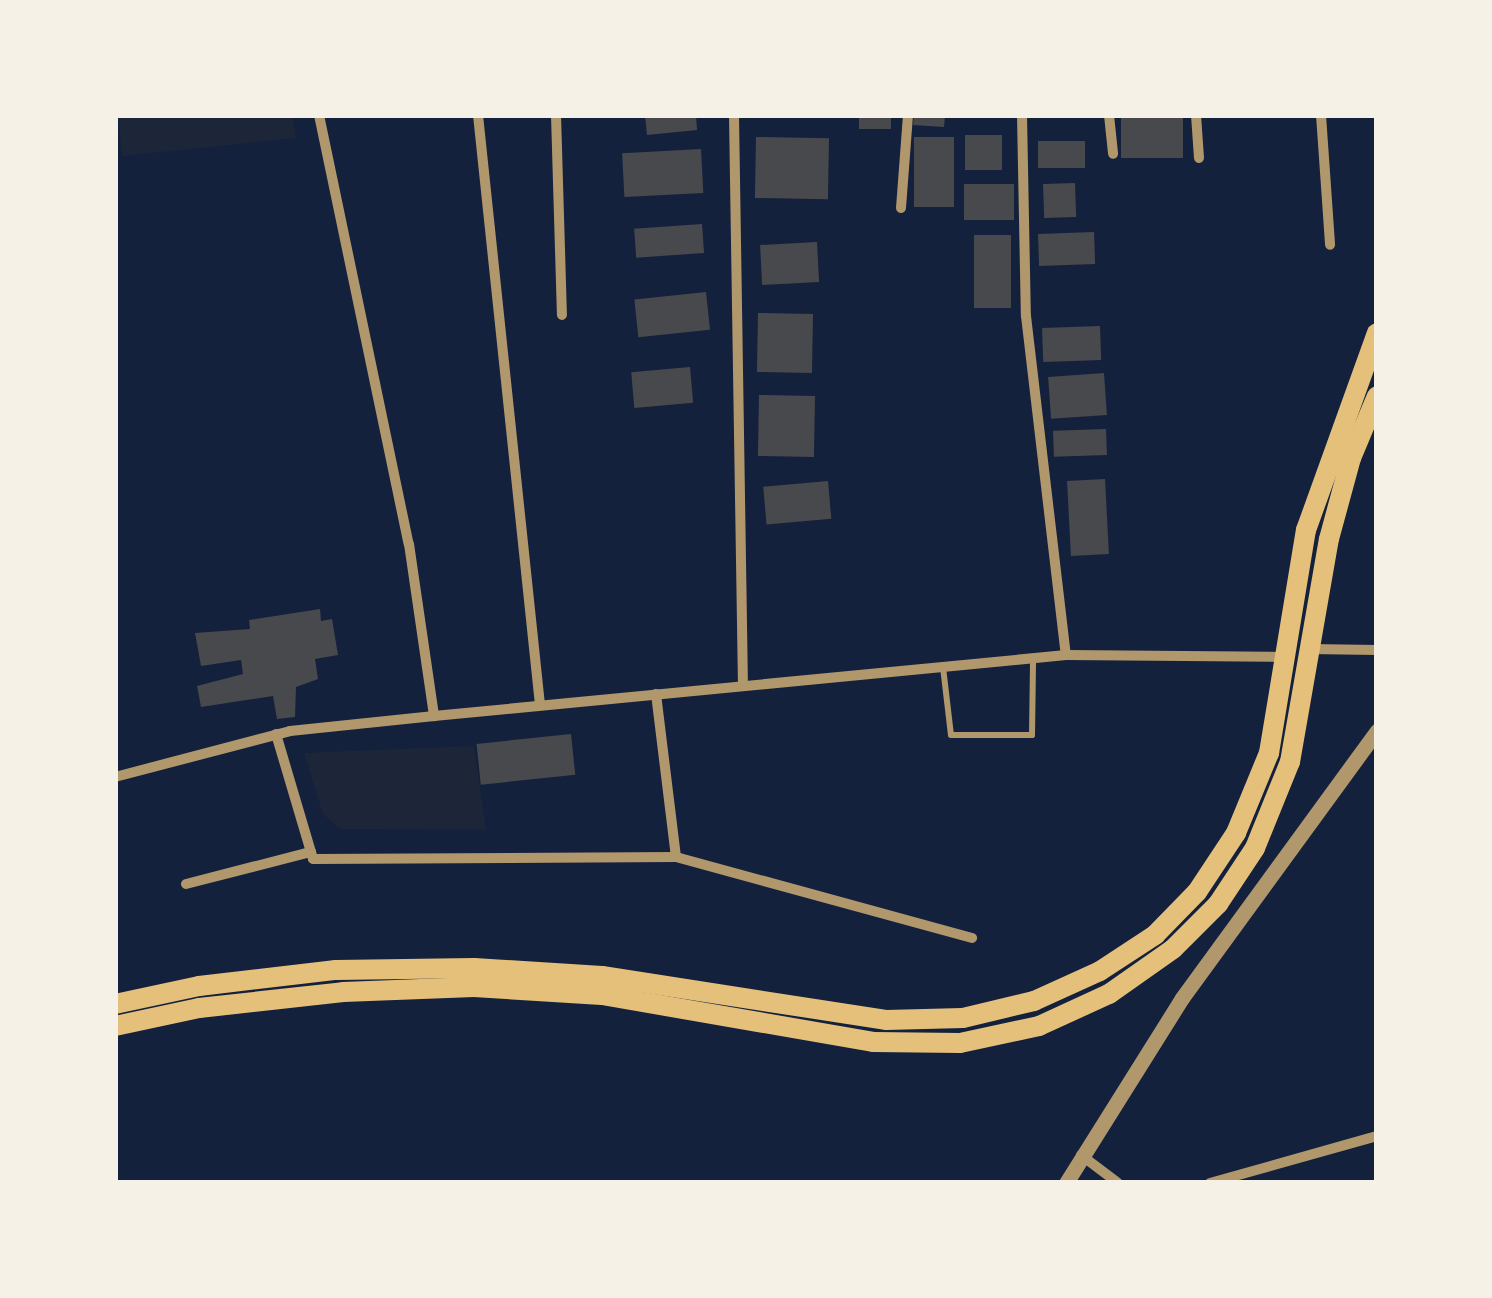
<!DOCTYPE html>
<html>
<head>
<meta charset="utf-8">
<style>
	body { margin:0 }
	#map { position:relative; width:1492px; height:1298px; overflow:hidden; background:#14213d; font-family:"Varela Round",sans-serif }
	div>[style] { position:absolute }
	.green>* { inset:0; background:#1d2539 }
	.building>* { inset:0; background:#48494c; transform-origin:0 0 }
	.service>* { height:6px; margin:-3px; padding:0 3px; transform-origin:3px; border-radius:3px; background:#b1986c }
	.minor>* { height:10px; margin:-5px; padding:0 5px; transform-origin:5px; border-radius:5px; background:#b1986c }
	.tertiary>* { height:15px; margin:-7.5px; padding:0 7.5px; transform-origin:7.5px; border-radius:7.5px; background:#b1986c }
	.primary>* { height:20px; margin:-10px; padding:0 10px; transform-origin:10px; border-radius:10px; background:#e5c07b }
	span { translate:-50% -50%; white-space:nowrap; text-align:center; line-height:1.15; -webkit-text-stroke:9px #f6f1e7; paint-order:stroke }
	.frame { position:absolute; inset:0; border:118px solid #f6f1e7; pointer-events:none }
</style>
</head>
<body>
<div id="map">
	<div class="green">
		<i style="clip-path:polygon(118px 115px,292px 115px,296px 138px,122px 156px)"></i>
		<i style="clip-path:polygon(474px 746px,486px 830px,339px 829px,323px 814px,304px 753px)"></i>
	</div>
	<div class="building">
		<i style="clip-path:polygon(645px 115px,696px 115px,697px 130px,647px 135px)"></i>
		<i style="left:859px;top:115px;width:32px;height:14px"></i>
		<i style="clip-path:polygon(914px 115px,945px 115px,944px 127px,913px 125px)"></i>
		<i style="left:1121px;top:115px;width:62px;height:43px"></i>
		<i style="left:965px;top:135px;width:37px;height:35px"></i>
		<i style="left:756px;top:137px;width:73px;height:61px;rotate:1deg"></i>
		<i style="left:914px;top:137px;width:40px;height:70px"></i>
		<i style="left:1085px;top:141px;width:27px;height:47px;rotate:90deg"></i>
		<i style="left:701px;top:149px;width:44px;height:79px;rotate:87deg"></i>
		<i style="left:1075px;top:183px;width:34px;height:32px;rotate:88deg"></i>
		<i style="left:964px;top:184px;width:50px;height:36px"></i>
		<i style="left:702px;top:224px;width:29px;height:68px;rotate:86deg"></i>
		<i style="left:1094px;top:232px;width:32px;height:56px;rotate:88deg"></i>
		<i style="left:974px;top:235px;width:37px;height:73px"></i>
		<i style="left:817px;top:242px;width:40px;height:57px;rotate:87deg"></i>
		<i style="left:706px;top:292px;width:38px;height:72px;rotate:84deg"></i>
		<i style="left:758px;top:313px;width:55px;height:59px;rotate:1deg"></i>
		<i style="left:1100px;top:326px;width:34px;height:58px;rotate:88deg"></i>
		<i style="left:690px;top:367px;width:36px;height:59px;rotate:85deg"></i>
		<i style="left:1104px;top:373px;width:42px;height:56px;rotate:86deg"></i>
		<i style="left:759px;top:395px;width:56px;height:61px;rotate:1deg"></i>
		<i style="left:1106px;top:429px;width:26px;height:53px;rotate:88deg"></i>
		<i style="left:1105px;top:479px;width:75px;height:38px;rotate:87deg"></i>
		<i style="left:828px;top:481px;width:38px;height:65px;rotate:85deg"></i>
		<i style="clip-path:polygon(320px 609px,321px 621px,332px 619px,338px 655px,315px 659px,318px 679px,296px 687px,295px 717px,277px 719px,273px 696px,201px 707px,197px 686px,243px 674px,241px 660px,201px 666px,195px 633px,250px 629px,249px 620px)"></i>
		<i style="left:571px;top:734px;width:41px;height:95px;rotate:84deg"></i>
	</div>
	<div class="service">
		<i style="left:943px;top:667px;width:68px;rotate:83.3deg"></i>
		<i style="left:951px;top:735px;width:81px"></i>
		<i style="left:1032px;top:735px;width:76px;rotate:-89.2deg"></i>
	</div>
	<div class="minor">
		<i style="left:319px;top:115px;width:438px;rotate:78.2deg"></i>
		<i style="left:409px;top:544px;width:174px;rotate:81.7deg"></i>
		<i style="left:478px;top:115px;width:593px;rotate:84deg"></i>
		<i style="left:556px;top:115px;width:200px;rotate:88.3deg"></i>
		<i style="left:734px;top:115px;width:571px;rotate:89.1deg"></i>
		<i style="left:1022px;top:115px;width:201px;rotate:88.9deg"></i>
		<i style="left:1026px;top:316px;width:341px;rotate:83.3deg"></i>
		<i style="left:1109px;top:115px;width:39px;rotate:84deg"></i>
		<i style="left:1196px;top:115px;width:43px;rotate:86deg"></i>
		<i style="left:1321px;top:115px;width:130px;rotate:86deg"></i>
		<i style="left:901px;top:208px;width:93px;rotate:-85.7deg"></i>
		<i style="left:1309px;top:649px;width:68px;rotate:0.8deg"></i>
		<i style="left:656px;top:694px;width:164px;rotate:83deg"></i>
		<i style="left:276px;top:734px;width:123px;rotate:73.5deg"></i>
		<i style="left:115px;top:777px;width:181px;rotate:-14.7deg"></i>
		<i style="left:290px;top:731px;width:145px;rotate:-5.9deg"></i>
		<i style="left:434px;top:716px;width:635px;rotate:-5.51deg"></i>
		<i style="left:1066px;top:655px;width:218px;rotate:0.5deg"></i>
		<i style="left:186px;top:884px;width:129px;rotate:-14.4deg"></i>
		<i style="left:311px;top:852px;width:7px;rotate:74deg"></i>
		<i style="left:313px;top:859px;width:363px;rotate:-0.3deg"></i>
		<i style="left:676px;top:857px;width:307px;rotate:15.3deg"></i>
		<i style="left:1081px;top:1155px;width:46px;rotate:37.1deg"></i>
		<i style="left:1210px;top:1183px;width:173px;rotate:-15.7deg"></i>
	</div>
	<div class="tertiary">
		<i style="left:1066px;top:1183px;width:218px;rotate:-57.9deg"></i>
		<i style="left:1182px;top:998px;width:331px;rotate:-53.9deg"></i>
	</div>
	<div class="primary">
		<i style="left:115px;top:1004px;width:86px;rotate:-12.1deg"></i>
		<i style="left:199px;top:986px;width:138px;rotate:-6.7deg"></i>
		<i style="left:336px;top:970px;width:138px;rotate:-0.8deg"></i>
		<i style="left:474px;top:968px;width:128px;rotate:3.6deg"></i>
		<i style="left:602px;top:976px;width:287px;rotate:8.8deg"></i>
		<i style="left:886px;top:1020px;width:77px;rotate:-1.5deg"></i>
		<i style="left:963px;top:1018px;width:73px;rotate:-13.5deg"></i>
		<i style="left:1034px;top:1001px;width:72px;rotate:-24.4deg"></i>
		<i style="left:1100px;top:971px;width:66px;rotate:-33.2deg"></i>
		<i style="left:1155px;top:935px;width:60px;rotate:-45.7deg"></i>
		<i style="left:1197px;top:892px;width:71px;rotate:-56.5deg"></i>
		<i style="left:1236px;top:833px;width:87px;rotate:-67.6deg"></i>
		<i style="left:1269px;top:753px;width:226px;rotate:-80.6deg"></i>
		<i style="left:1306px;top:530px;width:209px;rotate:-70.2deg"></i>
		<i style="left:115px;top:1026px;width:86px;rotate:-12.1deg"></i>
		<i style="left:199px;top:1008px;width:145px;rotate:-6.3deg"></i>
		<i style="left:343px;top:992px;width:131px;rotate:-2.2deg"></i>
		<i style="left:474px;top:987px;width:128px;rotate:3.6deg"></i>
		<i style="left:602px;top:995px;width:275px;rotate:9.8deg"></i>
		<i style="left:873px;top:1042px;width:87px;rotate:0.7deg"></i>
		<i style="left:960px;top:1043px;width:81px;rotate:-12.1deg"></i>
		<i style="left:1039px;top:1026px;width:77px;rotate:-24.6deg"></i>
		<i style="left:1109px;top:994px;width:78px;rotate:-35.1deg"></i>
		<i style="left:1173px;top:949px;width:64px;rotate:-45deg"></i>
		<i style="left:1218px;top:904px;width:67px;rotate:-56.5deg"></i>
		<i style="left:1255px;top:848px;width:93px;rotate:-67.9deg"></i>
		<i style="left:1290px;top:762px;width:226px;rotate:-80.1deg"></i>
		<i style="left:1329px;top:539px;width:84px;rotate:-74.8deg"></i>
		<i style="left:1351px;top:458px;width:67px;rotate:-67.2deg"></i>
	</div>
	<div class="frame"></div>
</div>
</body>
</html>
